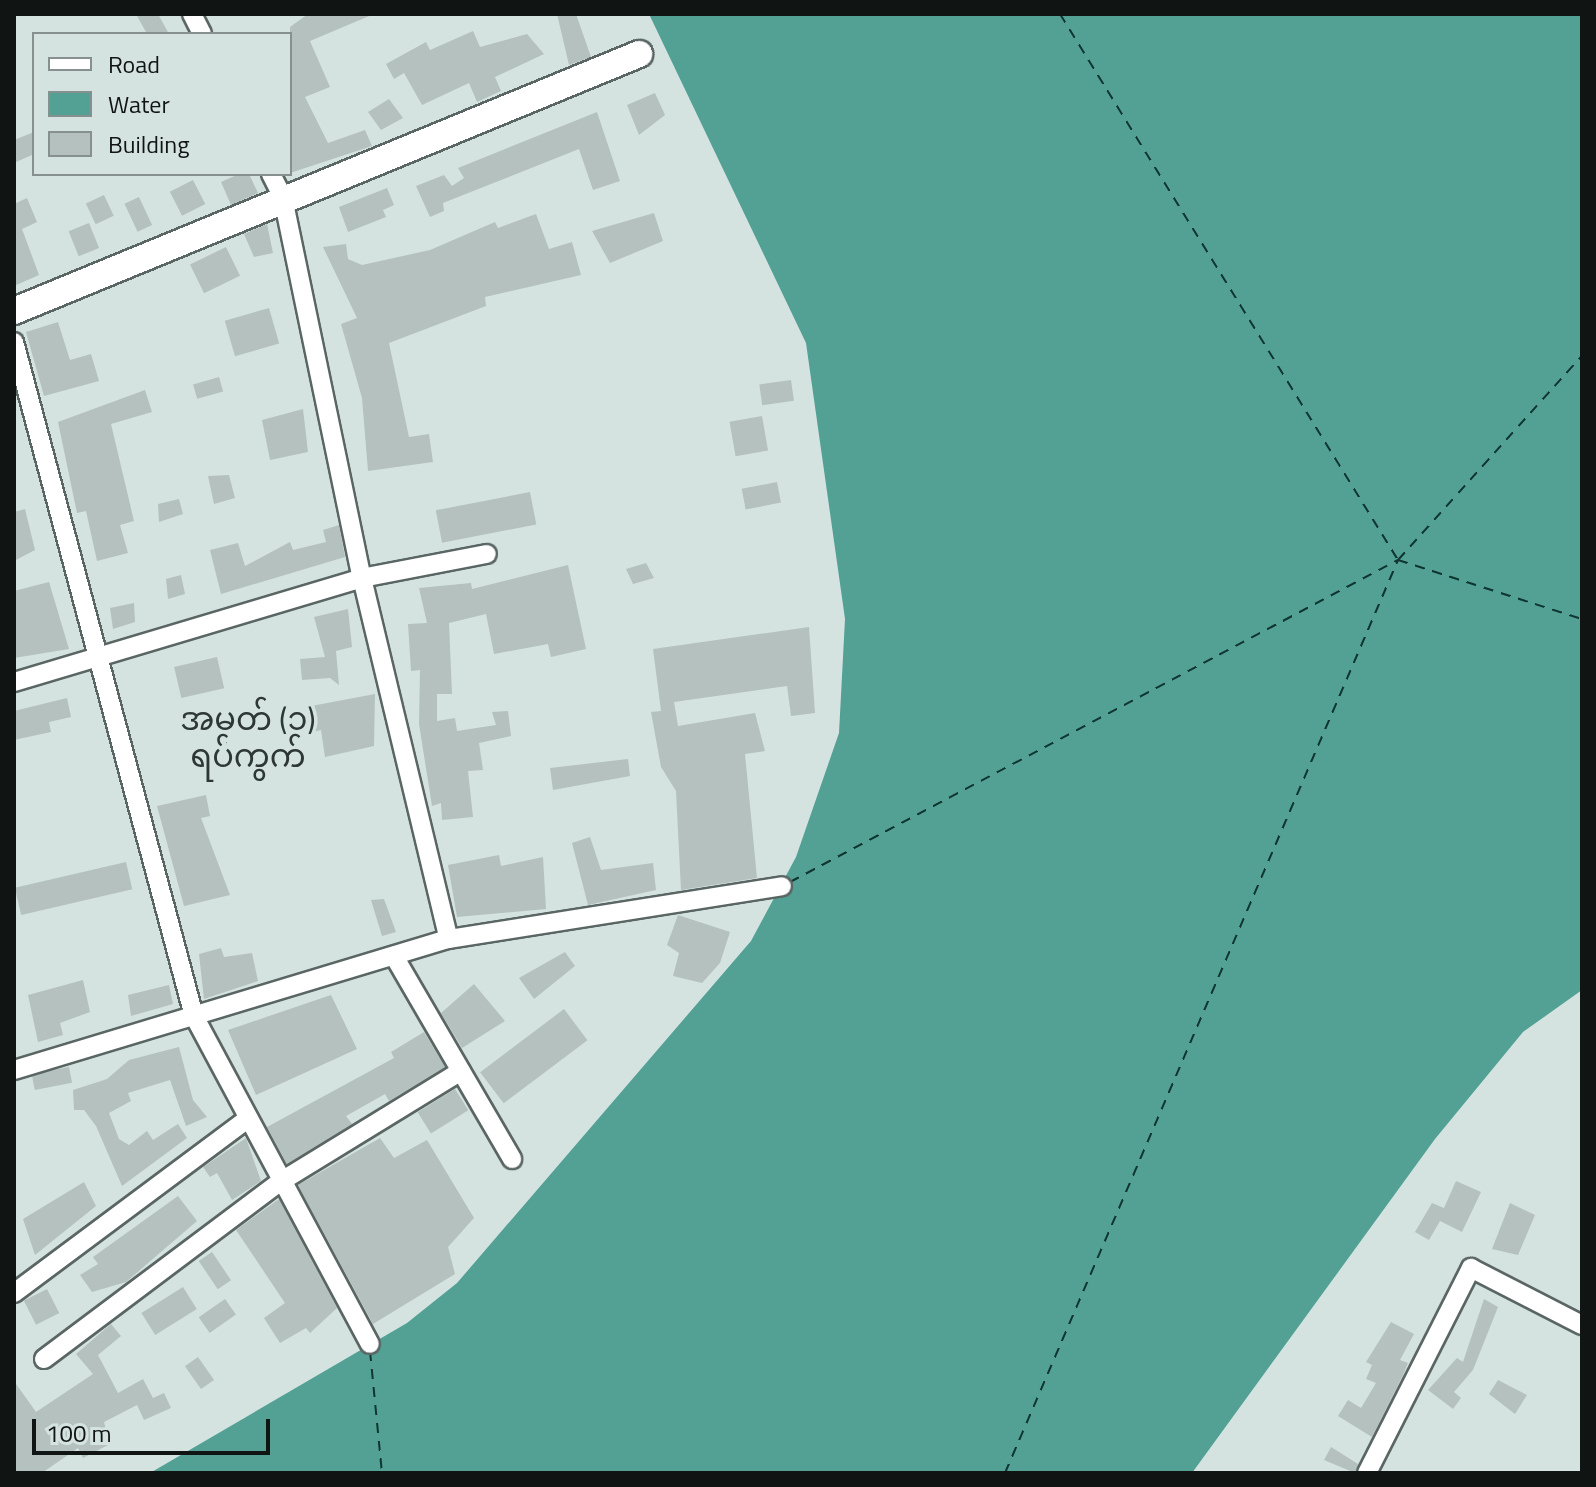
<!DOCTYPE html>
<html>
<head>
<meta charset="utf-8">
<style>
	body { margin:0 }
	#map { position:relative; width:1596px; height:1487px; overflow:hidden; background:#d5e3e0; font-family:"Titillium Web","Noto Sans Myanmar",sans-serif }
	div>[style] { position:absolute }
	.water>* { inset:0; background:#53a195 }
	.ferry>* { height:2px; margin-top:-1px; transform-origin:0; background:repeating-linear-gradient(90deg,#0f3530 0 10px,transparent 0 18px) }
	.building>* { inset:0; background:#b4c1be; transform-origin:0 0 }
	.roads { filter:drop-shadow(2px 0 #5a6664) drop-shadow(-2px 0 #5a6664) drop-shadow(0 2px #5a6664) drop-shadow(0 -2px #5a6664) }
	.street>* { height:18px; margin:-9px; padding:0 9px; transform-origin:9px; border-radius:9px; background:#fff }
	.secondary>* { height:26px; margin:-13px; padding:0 13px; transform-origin:13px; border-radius:13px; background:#fff }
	span { translate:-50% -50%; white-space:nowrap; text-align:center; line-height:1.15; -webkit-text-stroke:7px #d5e3e0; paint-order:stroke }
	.quarter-label { font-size:32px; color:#2d3836 }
	.frame { position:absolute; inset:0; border:16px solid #101413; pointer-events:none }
	.legend { position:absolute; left:32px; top:32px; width:260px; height:144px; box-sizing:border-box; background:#d5e3e0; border:2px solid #86908e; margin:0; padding:10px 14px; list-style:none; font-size:24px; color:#101413 }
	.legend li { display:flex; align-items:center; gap:16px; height:40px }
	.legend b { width:40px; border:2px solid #86908e }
	.scale { position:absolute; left:32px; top:1419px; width:238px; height:36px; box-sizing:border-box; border:4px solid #101413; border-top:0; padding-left:10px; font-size:24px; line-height:28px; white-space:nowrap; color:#101413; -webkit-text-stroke:6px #d5e3e0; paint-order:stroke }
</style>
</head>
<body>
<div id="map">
	<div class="water">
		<i style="clip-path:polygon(649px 14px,1582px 14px,1582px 990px,1523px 1032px,1435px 1139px,1192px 1473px,150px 1473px,407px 1323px,457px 1283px,751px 941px,796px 857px,839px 733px,845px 619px,806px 343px)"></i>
	</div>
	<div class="ferry">
		<i style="left:1060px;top:14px;width:642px;rotate:58.24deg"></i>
		<i style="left:790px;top:882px;width:688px;rotate:-27.91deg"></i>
		<i style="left:1398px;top:560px;width:275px;rotate:-48deg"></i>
		<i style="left:370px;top:1351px;width:123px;rotate:84.4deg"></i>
		<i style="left:1005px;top:1473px;width:994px;rotate:-66.71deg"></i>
		<i style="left:1398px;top:560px;width:193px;rotate:17.8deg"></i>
	</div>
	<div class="building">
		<i style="clip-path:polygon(136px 14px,158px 14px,169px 34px,147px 34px)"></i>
		<i style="clip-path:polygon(308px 14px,374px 14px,310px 41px,330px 87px,305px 97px,328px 143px,365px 130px,372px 146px,290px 173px,290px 27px)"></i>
		<i style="clip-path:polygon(557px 14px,576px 14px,591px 57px,569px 65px)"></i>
		<i style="clip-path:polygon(473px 31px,480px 47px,527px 34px,544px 54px,495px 77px,501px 91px,477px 102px,469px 83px,422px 105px,404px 73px,394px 79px,386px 64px,426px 42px,430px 50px)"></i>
		<i style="clip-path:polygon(655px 93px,665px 115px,639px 135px,627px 105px)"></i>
		<i style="clip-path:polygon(389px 99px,403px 118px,381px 130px,368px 112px)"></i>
		<i style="clip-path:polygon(597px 112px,620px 181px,593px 190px,579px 149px,443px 203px,444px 211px,430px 217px,416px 186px,444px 175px,452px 186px,464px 178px,458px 168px)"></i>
		<i style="clip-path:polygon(34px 132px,34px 154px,14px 163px,14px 140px)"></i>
		<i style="clip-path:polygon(239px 174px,249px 174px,258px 193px,231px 205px,221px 182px)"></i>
		<i style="left:193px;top:180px;width:27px;height:26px;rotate:63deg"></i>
		<i style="clip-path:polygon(387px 188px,394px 205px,383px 210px,386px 217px,348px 232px,339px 207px)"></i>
		<i style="left:104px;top:195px;width:23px;height:20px;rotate:65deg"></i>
		<i style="left:139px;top:197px;width:31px;height:16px;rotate:65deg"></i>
		<i style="clip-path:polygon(27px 198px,37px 222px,22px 229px,39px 275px,14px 286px,14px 204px)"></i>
		<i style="clip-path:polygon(654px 213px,663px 241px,610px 263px,592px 231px)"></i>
		<i style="clip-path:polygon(536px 214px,549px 249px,572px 242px,581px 275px,485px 297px,486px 306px,389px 343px,409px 437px,429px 434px,433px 462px,368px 471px,362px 398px,341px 324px,357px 318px,323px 247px,346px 244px,348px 259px,362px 265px,430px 250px,495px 222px,498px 228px)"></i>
		<i style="left:89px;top:223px;width:27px;height:22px;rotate:68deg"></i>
		<i style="clip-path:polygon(267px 224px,273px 253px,254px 257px,244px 234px)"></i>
		<i style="left:226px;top:247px;width:32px;height:40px;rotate:64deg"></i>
		<i style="left:269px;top:308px;width:37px;height:46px;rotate:74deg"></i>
		<i style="clip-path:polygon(58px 322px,70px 360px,91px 354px,99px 381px,44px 396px,26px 332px)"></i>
		<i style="left:219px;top:377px;width:15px;height:27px;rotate:74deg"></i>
		<i style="left:791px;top:380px;width:21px;height:32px;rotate:82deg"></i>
		<i style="clip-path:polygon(145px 390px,152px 412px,111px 424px,134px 521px,120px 525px,128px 553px,97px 561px,86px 511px,77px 513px,58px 422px)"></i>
		<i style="clip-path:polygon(303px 409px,308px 452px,270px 460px,262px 420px)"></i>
		<i style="left:762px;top:416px;width:35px;height:33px;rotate:80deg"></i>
		<i style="clip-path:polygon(229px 475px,235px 498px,214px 504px,208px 476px)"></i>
		<i style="left:777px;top:482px;width:21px;height:36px;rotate:79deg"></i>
		<i style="left:530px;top:492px;width:33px;height:96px;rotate:79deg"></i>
		<i style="clip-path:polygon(179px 499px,183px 514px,159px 522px,158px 504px)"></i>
		<i style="clip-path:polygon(25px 509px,35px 550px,14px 561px,14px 512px)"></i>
		<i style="clip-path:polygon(339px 525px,345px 557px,221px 594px,210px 550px,238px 543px,245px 566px,290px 542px,293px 550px,326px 542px,323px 530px)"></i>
		<i style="clip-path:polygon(646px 563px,654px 578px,633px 584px,626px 569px)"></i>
		<i style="clip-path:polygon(568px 565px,586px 649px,551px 657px,548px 644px,494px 654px,486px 614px,449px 623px,452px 694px,437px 694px,437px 721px,455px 718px,457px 731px,496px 725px,492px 712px,508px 711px,511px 736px,479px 743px,483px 770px,468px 771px,473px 817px,442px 820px,441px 803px,432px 806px,419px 724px,420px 670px,411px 671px,408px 624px,427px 623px,419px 588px,471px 583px,472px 589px)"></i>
		<i style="clip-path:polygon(181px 575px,185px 594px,168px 599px,166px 579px)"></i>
		<i style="clip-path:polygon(49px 582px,69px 649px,14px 658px,14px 591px)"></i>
		<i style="clip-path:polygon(134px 603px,135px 622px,113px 629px,110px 608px)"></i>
		<i style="clip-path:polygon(348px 609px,352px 647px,336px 651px,339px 685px,330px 678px,302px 680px,300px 659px,325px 657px,314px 617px)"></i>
		<i style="clip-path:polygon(809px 627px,815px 713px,791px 716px,787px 686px,674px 702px,678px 726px,755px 713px,765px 751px,745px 754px,757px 878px,681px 890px,676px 791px,661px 767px,651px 712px,661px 711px,653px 649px)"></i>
		<i style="left:217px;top:657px;width:32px;height:44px;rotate:77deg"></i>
		<i style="clip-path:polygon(375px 694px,374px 746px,325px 757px,321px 730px,313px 732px,306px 707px)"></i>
		<i style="clip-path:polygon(67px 698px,71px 717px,49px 722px,51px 732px,14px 740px,14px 711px)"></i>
		<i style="clip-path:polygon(628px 759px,630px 776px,553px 790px,550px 768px)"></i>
		<i style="clip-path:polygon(206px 795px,210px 816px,201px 818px,230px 895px,184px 906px,157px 806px)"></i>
		<i style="clip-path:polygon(590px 837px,601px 870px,653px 863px,656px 890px,588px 905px,572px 843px)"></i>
		<i style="clip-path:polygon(499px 855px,501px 866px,543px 857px,546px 909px,457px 917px,448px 865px)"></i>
		<i style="left:126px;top:862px;width:28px;height:114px;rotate:77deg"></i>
		<i style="clip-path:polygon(384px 899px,396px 932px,382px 936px,371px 900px)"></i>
		<i style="clip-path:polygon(678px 915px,730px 932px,720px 963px,702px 983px,673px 976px,679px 953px,667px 945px)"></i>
		<i style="clip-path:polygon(221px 948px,224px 957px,252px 953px,258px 981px,204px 999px,199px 954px)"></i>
		<i style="clip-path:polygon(565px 952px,575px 966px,534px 999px,519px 978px)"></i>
		<i style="clip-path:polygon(83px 980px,90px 1012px,60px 1023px,63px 1035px,38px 1042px,28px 995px)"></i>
		<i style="clip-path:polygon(474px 984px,505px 1021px,462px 1048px,441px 1013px)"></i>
		<i style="clip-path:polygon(169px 985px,173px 1004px,131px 1016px,128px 995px)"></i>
		<i style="clip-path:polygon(331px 995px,357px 1049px,256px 1095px,228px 1030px)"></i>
		<i style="left:564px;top:1009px;width:39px;height:105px;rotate:53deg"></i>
		<i style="clip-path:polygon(424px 1032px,445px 1067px,389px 1101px,385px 1094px,346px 1116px,352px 1124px,287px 1164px,267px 1127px,394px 1058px,391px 1052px)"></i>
		<i style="clip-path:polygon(179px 1047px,193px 1100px,207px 1117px,186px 1126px,170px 1080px,128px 1093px,131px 1101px,109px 1113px,119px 1139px,129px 1145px,147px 1131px,153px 1140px,178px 1124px,187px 1138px,122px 1186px,96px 1126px,84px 1110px,74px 1110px,73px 1090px,107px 1079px,129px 1060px)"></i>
		<i style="left:69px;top:1067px;width:16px;height:38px;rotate:79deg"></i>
		<i style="left:455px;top:1089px;width:25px;height:44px;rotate:58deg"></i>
		<i style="clip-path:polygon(246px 1138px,261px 1181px,232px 1200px,217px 1173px,210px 1177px,203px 1167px)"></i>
		<i style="clip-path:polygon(380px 1138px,394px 1158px,427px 1140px,474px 1218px,448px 1247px,455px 1274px,373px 1324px,298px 1185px)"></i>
		<i style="clip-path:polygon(1456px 1181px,1481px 1192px,1462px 1232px,1440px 1221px,1429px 1240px,1415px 1232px,1432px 1203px,1444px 1208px)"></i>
		<i style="clip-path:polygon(84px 1182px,96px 1206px,35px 1255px,23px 1219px)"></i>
		<i style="clip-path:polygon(178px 1196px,197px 1221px,126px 1282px,92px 1292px,80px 1275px,98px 1264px,93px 1257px)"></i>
		<i style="clip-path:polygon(279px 1199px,337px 1308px,310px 1333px,306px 1328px,280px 1343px,264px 1318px,285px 1303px,236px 1230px)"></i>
		<i style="clip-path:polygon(1510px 1203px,1535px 1215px,1518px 1255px,1492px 1249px)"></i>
		<i style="left:212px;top:1252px;width:34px;height:16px;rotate:56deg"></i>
		<i style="left:183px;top:1287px;width:26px;height:49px;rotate:58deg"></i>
		<i style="left:47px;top:1289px;width:27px;height:26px;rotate:63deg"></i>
		<i style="left:225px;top:1299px;width:19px;height:32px;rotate:55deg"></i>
		<i style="clip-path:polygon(1484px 1299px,1498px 1307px,1473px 1370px,1454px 1392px,1461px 1398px,1453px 1409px,1428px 1390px,1457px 1358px,1463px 1362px)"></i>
		<i style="clip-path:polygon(1391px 1322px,1414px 1334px,1400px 1360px,1408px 1363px,1403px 1375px,1372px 1437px,1338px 1416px,1348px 1400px,1361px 1408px,1376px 1383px,1366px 1379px,1372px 1365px,1366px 1362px)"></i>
		<i style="clip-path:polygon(111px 1324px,121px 1336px,98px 1355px,118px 1393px,143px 1379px,153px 1398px,164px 1393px,171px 1408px,144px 1420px,137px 1405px,104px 1422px,110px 1444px,83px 1458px,78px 1448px,42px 1473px,14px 1473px,14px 1381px,36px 1412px,93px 1374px,76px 1354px)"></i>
		<i style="left:198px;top:1357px;width:28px;height:16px;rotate:55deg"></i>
		<i style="clip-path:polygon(1498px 1380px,1527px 1395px,1515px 1414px,1489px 1394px)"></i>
		<i style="clip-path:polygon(1331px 1447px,1358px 1464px,1355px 1473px,1324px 1460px)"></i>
	</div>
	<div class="roads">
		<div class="street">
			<i style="left:192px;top:14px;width:22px;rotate:63deg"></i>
			<i style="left:271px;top:174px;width:27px;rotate:63deg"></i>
			<i style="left:283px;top:198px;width:388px;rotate:78.3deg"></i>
			<i style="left:362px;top:578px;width:371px;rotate:76.5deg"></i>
			<i style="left:14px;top:342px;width:698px;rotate:75.05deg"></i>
			<i style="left:194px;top:1016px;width:372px;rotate:61.8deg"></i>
			<i style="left:14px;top:682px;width:363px;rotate:-16.6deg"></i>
			<i style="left:362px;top:578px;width:127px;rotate:-10.9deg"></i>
			<i style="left:394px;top:956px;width:235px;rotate:59.8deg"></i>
			<i style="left:14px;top:1070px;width:454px;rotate:-16.8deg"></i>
			<i style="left:449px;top:939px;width:337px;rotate:-9deg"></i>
			<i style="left:14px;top:1293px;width:289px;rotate:-36.7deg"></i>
			<i style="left:44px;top:1359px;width:295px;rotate:-36.9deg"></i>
			<i style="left:280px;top:1182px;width:212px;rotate:-31.5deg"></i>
			<i style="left:1367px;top:1473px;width:230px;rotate:-63.1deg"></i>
			<i style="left:1471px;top:1268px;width:125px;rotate:27.2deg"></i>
		</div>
		<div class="secondary">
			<i style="left:14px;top:311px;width:676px;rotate:-22.35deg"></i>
		</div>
	</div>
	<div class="quarter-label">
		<span style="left:248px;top:737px">အမှတ် (၁)<br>ရပ်ကွက်</span>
	</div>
	<div class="frame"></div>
	<ul class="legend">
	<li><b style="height:10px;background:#fff"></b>Road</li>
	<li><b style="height:22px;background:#53a195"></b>Water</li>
	<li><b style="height:22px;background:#b4c1be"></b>Building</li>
	</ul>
	<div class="scale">100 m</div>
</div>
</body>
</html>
